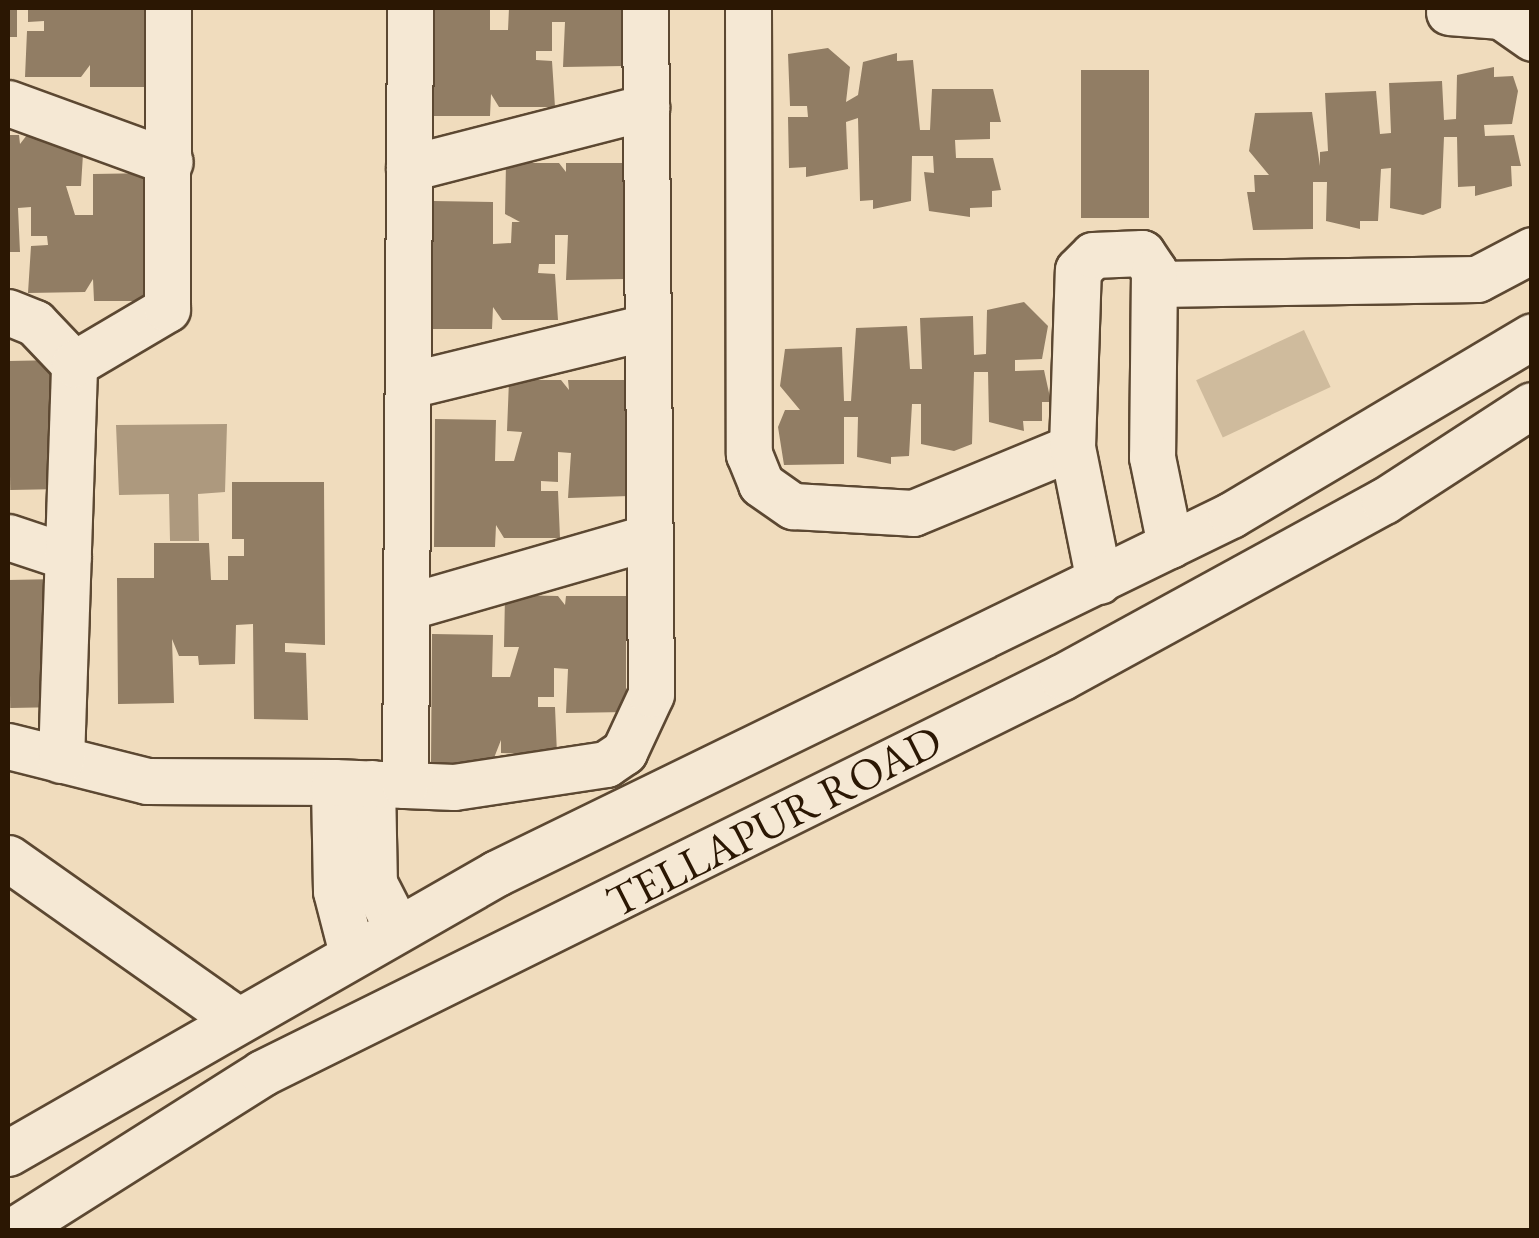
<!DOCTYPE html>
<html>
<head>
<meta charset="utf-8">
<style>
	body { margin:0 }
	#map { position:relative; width:1539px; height:1238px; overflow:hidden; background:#f0dcbd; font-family:"EB Garamond",serif }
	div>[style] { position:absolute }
	.green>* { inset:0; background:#cfbb9d; transform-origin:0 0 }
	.water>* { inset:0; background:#ad997e }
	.building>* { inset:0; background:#917d64; transform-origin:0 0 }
	.roads { filter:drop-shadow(2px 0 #5c4832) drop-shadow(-2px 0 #5c4832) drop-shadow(0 2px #5c4832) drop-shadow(0 -2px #5c4832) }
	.minor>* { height:45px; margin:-22.5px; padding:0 22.5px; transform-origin:22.5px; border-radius:22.5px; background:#f5e8d4 }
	span { translate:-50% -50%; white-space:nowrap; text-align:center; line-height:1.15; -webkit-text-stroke:8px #f5e8d4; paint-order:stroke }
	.street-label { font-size:45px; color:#2b1703 }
	.frame { position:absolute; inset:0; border:10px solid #2b1703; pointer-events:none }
</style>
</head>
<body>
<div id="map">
	<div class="green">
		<i style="left:1304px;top:330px;width:63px;height:119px;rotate:65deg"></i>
	</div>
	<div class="water">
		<i style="clip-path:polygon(227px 424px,225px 492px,198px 494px,199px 541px,170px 541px,169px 494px,119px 495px,116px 425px)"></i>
	</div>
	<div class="building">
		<i style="left:8px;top:8px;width:9px;height:29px"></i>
		<i style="clip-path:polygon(28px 8px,150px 8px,151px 87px,90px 87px,90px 65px,81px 77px,25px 77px,27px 31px,44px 31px,44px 21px,28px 22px)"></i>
		<i style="clip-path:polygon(430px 8px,490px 8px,490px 30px,508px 30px,509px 8px,624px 8px,624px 66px,563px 67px,565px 22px,552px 22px,552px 51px,536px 51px,536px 60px,552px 61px,555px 107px,499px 107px,491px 94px,490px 116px,429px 116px)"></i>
		<i style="clip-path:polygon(828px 48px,850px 67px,846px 102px,858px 95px,863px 62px,897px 53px,897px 61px,913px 60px,920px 130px,930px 130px,932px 89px,993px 89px,1001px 122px,990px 122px,990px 139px,955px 140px,956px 158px,993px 158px,1001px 190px,992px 191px,992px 207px,970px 208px,970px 217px,929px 211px,924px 172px,934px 173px,933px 156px,912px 156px,911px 201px,873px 209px,873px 200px,860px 201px,858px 118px,846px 122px,848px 169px,806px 177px,806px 167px,789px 168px,788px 117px,808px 117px,807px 106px,790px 106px,788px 54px)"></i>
		<i style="clip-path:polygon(1494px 67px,1494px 77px,1513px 76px,1518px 91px,1512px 124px,1484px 125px,1485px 136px,1514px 135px,1521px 166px,1511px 166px,1512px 186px,1475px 196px,1475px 186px,1458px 187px,1457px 137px,1444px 137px,1441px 208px,1423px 215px,1390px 208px,1391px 168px,1381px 169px,1378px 221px,1360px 221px,1360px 229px,1326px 221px,1327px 182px,1313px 182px,1313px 229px,1253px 230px,1247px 192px,1255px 192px,1254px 175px,1269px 175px,1249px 151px,1255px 113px,1312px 112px,1320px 166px,1320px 152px,1328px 151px,1325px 93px,1376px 91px,1380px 134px,1391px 133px,1389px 83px,1442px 81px,1444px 120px,1456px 119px,1457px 75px)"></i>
		<i style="left:1081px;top:70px;width:68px;height:148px"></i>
		<i style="clip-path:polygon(8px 135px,19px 135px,20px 144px,27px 135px,84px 138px,81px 186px,66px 186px,75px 215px,93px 215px,93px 174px,153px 173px,155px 301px,94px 301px,93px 279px,85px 292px,28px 293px,31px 246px,48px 245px,47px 236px,31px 236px,31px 207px,18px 208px,20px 252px,8px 252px)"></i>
		<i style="clip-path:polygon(506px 163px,559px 163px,566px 172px,566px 163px,627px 163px,626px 279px,566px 280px,568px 235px,555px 235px,555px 264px,539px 264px,538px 273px,555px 274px,558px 320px,502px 320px,493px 307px,492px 329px,431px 329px,433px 201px,493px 202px,493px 244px,511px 243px,512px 222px,520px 222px,505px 214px)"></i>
		<i style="clip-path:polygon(1024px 302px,1048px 326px,1042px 359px,1015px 360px,1015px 371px,1044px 370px,1051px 402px,1042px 402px,1042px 421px,1023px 421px,1024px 431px,989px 422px,988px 372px,974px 372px,972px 444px,954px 451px,921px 444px,921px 404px,912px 404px,909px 456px,891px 457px,891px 464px,857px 457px,858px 417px,844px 417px,844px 464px,784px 465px,778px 427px,785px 410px,800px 410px,780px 386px,785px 349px,842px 347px,844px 401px,851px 401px,856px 328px,907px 326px,910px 369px,922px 369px,920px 318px,973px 316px,974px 355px,986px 354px,987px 310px)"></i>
		<i style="left:60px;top:360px;width:129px;height:52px;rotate:89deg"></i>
		<i style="clip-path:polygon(509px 380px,561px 380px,569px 390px,568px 380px,629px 380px,629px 496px,568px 498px,571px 453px,558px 452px,558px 482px,541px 481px,541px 491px,558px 491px,560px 538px,504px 538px,496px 525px,495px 547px,434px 547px,435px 419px,496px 420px,495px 461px,514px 461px,522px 432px,507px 431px)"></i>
		<i style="clip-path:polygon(232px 482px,324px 482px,325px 645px,285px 643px,285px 652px,306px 653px,308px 720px,254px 719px,253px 624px,236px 625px,235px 664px,199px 665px,198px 656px,179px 656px,172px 639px,174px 703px,118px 704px,117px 578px,154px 578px,154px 543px,209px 543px,211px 580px,228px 580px,228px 556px,244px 556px,244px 539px,232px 539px)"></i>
		<i style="left:60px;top:579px;width:128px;height:52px;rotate:89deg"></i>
		<i style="clip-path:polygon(505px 595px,558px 596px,565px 605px,566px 596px,626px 596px,626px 712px,566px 713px,568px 669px,554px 668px,554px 697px,538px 697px,538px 707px,555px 707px,557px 754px,501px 753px,501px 740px,492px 763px,431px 763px,432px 634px,493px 635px,492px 677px,510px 677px,519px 647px,504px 647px)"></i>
	</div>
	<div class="roads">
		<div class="minor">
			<i style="left:748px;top:8px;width:446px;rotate:89.9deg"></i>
			<i style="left:749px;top:454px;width:32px;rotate:68deg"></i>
			<i style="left:761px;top:484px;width:39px;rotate:35deg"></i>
			<i style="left:793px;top:506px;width:120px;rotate:3.3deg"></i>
			<i style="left:913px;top:513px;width:172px;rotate:-22.5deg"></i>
			<i style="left:1449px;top:12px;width:52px;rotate:4.4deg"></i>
			<i style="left:1501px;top:16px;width:38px;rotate:35deg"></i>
			<i style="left:8px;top:103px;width:172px;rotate:20deg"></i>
			<i style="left:409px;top:168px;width:245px;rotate:-14.4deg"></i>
			<i style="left:1157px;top:284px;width:320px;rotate:-0.9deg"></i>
			<i style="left:1477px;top:279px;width:62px;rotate:-27.8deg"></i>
			<i style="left:8px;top:312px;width:29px;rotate:22deg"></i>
			<i style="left:35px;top:323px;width:57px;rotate:46.4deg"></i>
			<i style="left:409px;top:385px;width:245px;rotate:-13.7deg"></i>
			<i style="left:8px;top:537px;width:63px;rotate:18.4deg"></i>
			<i style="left:1099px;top:581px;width:137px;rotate:-101.4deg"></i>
			<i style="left:1072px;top:447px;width:177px;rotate:-88.1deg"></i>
			<i style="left:1078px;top:270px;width:21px;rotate:-45deg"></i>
			<i style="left:1093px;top:255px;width:49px;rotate:-2.3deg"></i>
			<i style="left:1142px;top:253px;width:22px;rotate:56deg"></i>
			<i style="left:1154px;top:271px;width:186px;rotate:90.6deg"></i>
			<i style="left:1152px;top:457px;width:90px;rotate:78.4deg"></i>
			<i style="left:407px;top:607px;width:252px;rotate:-16.1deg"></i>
			<i style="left:8px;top:746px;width:143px;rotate:14.1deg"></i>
			<i style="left:147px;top:781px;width:187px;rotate:0.3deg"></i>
			<i style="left:61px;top:760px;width:396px;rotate:-88.1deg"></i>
			<i style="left:74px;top:364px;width:108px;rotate:-30.6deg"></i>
			<i style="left:167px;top:309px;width:301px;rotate:-89.8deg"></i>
			<i style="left:372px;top:783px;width:100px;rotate:88.9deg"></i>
			<i style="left:374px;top:883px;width:51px;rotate:62.9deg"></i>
			<i style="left:405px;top:785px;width:49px;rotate:2.3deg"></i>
			<i style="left:454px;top:787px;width:154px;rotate:-8.6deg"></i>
			<i style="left:606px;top:764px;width:22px;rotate:-34deg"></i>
			<i style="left:624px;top:752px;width:64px;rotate:-65deg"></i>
			<i style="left:651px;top:694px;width:686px;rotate:-90.5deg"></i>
			<i style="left:8px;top:858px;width:278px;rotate:35.2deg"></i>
			<i style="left:352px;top:953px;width:64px;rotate:-104.5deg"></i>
			<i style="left:336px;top:891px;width:109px;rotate:-91.1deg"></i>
			<i style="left:334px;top:782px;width:71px;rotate:2.4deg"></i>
			<i style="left:405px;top:785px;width:777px;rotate:-89.63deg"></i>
			<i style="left:8px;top:1153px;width:563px;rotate:-29.8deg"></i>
			<i style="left:497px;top:873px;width:817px;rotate:-26deg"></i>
			<i style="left:1231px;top:515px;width:350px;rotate:-30.7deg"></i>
			<i style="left:14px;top:1230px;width:294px;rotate:-32.3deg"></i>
			<i style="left:262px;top:1073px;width:893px;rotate:-26.34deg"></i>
			<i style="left:1062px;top:677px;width:367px;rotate:-28.7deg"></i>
			<i style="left:1384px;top:501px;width:176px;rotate:-33deg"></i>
		</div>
	</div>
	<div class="street-label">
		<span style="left:774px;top:821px;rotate:-27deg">TELLAPUR ROAD</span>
	</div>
	<div class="frame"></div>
</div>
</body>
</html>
